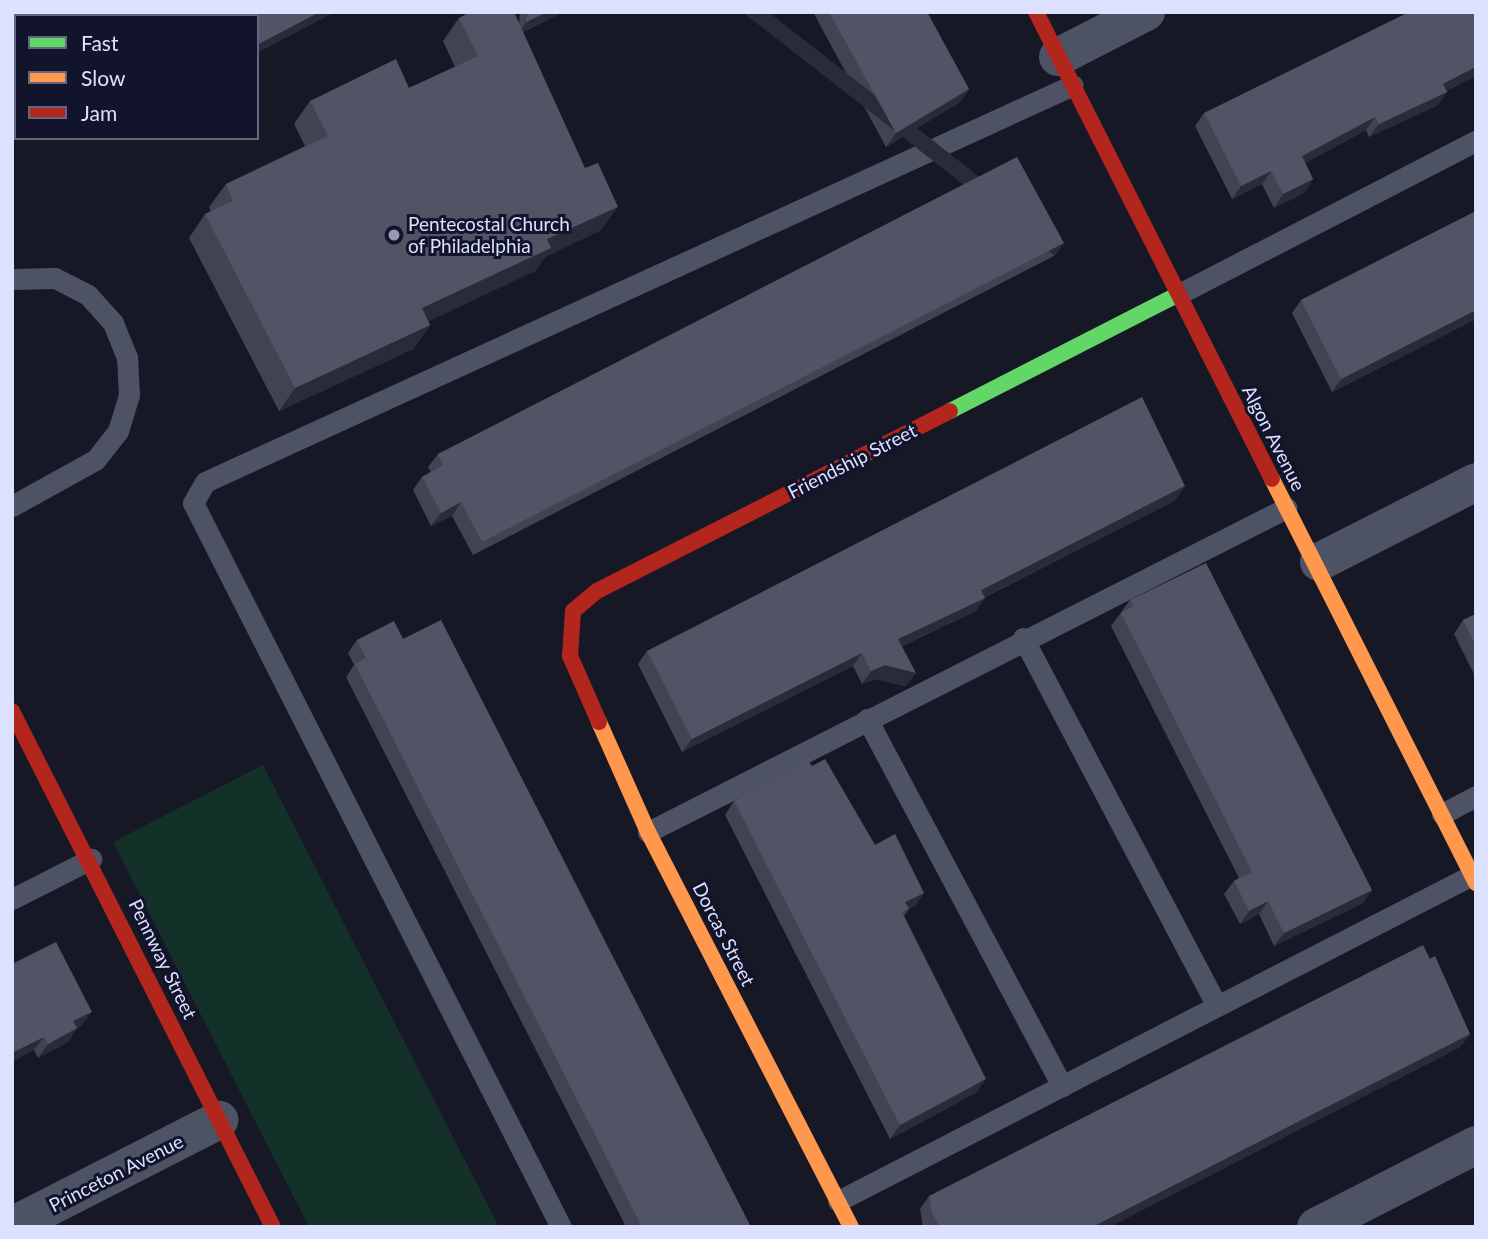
<!DOCTYPE html>
<html>
<head>
<meta charset="utf-8">
<style>
	body { margin:0 }
	#map { position:relative; width:1488px; height:1239px; overflow:hidden; background:#171825; font-family:Lato,sans-serif }
	div>[style] { position:absolute }
	.green>* { inset:0; background:#143129 }
	.lane>* { height:21px; margin:-10.5px; padding:0 10.5px; transform-origin:10.5px; border-radius:10.5px; background:#4d5265 }
	.street>* { height:38px; margin:-19px; padding:0 19px; transform-origin:19px; border-radius:19px; background:#4d5265 }
	.fast>* { height:16px; margin:-8px; padding:0 8px; transform-origin:8px; border-radius:8px; background:#63d668 }
	.slow>* { height:16px; margin:-8px; padding:0 8px; transform-origin:8px; border-radius:8px; background:#ff974d }
	.jam>* { height:16px; margin:-8px; padding:0 8px; transform-origin:8px; border-radius:8px; background:#b3261e }
	.wall>* { inset:0; background:#414353 }
	.shaded-wall>* { inset:0; background:#292b39; transform-origin:0 0 }
	.building>* { inset:0; background:#515465 }
	.dots>* { width:19px; height:19px; translate:-50% -50%; box-sizing:border-box; border:4px solid #11142b; border-radius:50% }
	span { translate:-50% -50%; white-space:nowrap; text-align:center; line-height:1.15; -webkit-text-stroke:6px #11142b; paint-order:stroke }
	.poi-label { font-size:19px; color:#dbe1ff }
	.left { translate:0 -50%; text-align:left }
	.street-label { font-size:19px; color:#dbe1ff }
	.frame { position:absolute; inset:0; border:14px solid #dbe1ff; pointer-events:none }
	.legend { position:absolute; left:14px; top:14px; width:245px; height:126px; box-sizing:border-box; background:#11142b; border:2px solid #626680; margin:0; padding:9px 12px; list-style:none; font-size:21px; color:#dbe1ff }
	.legend li { display:flex; align-items:center; gap:14px; height:35px }
	.legend b { width:35px; border:2px solid #626680 }
</style>
</head>
<body>
<div id="map">
	<div class="green">
		<i style="clip-path:polygon(263px 765px,499px 1227px,309px 1227px,113px 842px)"></i>
	</div>
	<div class="lane">
		<i style="left:12px;top:279px;width:43px;rotate:-1.3deg"></i>
		<i style="left:55px;top:278px;width:37px;rotate:27deg"></i>
		<i style="left:88px;top:295px;width:38px;rotate:48deg"></i>
		<i style="left:113px;top:323px;width:37px;rotate:68deg"></i>
		<i style="left:127px;top:357px;width:38px;rotate:87deg"></i>
		<i style="left:129px;top:395px;width:38px;rotate:107deg"></i>
		<i style="left:118px;top:431px;width:37px;rotate:128deg"></i>
		<i style="left:95px;top:460px;width:95px;rotate:151deg"></i>
		<i style="left:1177px;top:295px;width:336px;rotate:-27.3deg"></i>
		<i style="left:1023px;top:638px;width:416px;rotate:62.2deg"></i>
		<i style="left:867px;top:719px;width:416px;rotate:62deg"></i>
		<i style="left:1442px;top:814px;width:38px;rotate:-28deg"></i>
		<i style="left:648px;top:832px;width:716px;rotate:-26.92deg"></i>
		<i style="left:12px;top:899px;width:89px;rotate:-26.9deg"></i>
		<i style="left:838px;top:1201px;width:713px;rotate:-27.21deg"></i>
		<i style="left:561px;top:1227px;width:812px;rotate:-116.94deg"></i>
		<i style="left:193px;top:503px;width:24px;rotate:-60deg"></i>
		<i style="left:205px;top:482px;width:954px;rotate:-24.58deg"></i>
	</div>
	<div class="street">
		<i style="left:1058px;top:57px;width:99px;rotate:-27.1deg"></i>
		<i style="left:1319px;top:562px;width:176px;rotate:-27deg"></i>
		<i style="left:12px;top:1226px;width:233px;rotate:-27.1deg"></i>
		<i style="left:1316px;top:1227px;width:180px;rotate:-27.1deg"></i>
	</div>
	<div class="fast">
		<i style="left:950px;top:411px;width:255px;rotate:-27.1deg"></i>
	</div>
	<div class="slow">
		<i style="left:1272px;top:479px;width:453px;rotate:63.2deg"></i>
		<i style="left:599px;top:722px;width:120px;rotate:66deg"></i>
		<i style="left:648px;top:832px;width:444px;rotate:62.8deg"></i>
	</div>
	<div class="jam">
		<i style="left:1036px;top:12px;width:523px;rotate:63.19deg"></i>
		<i style="left:12px;top:711px;width:578px;rotate:63.17deg"></i>
		<i style="left:599px;top:722px;width:72px;rotate:-113.7deg"></i>
		<i style="left:570px;top:656px;width:45px;rotate:-86.2deg"></i>
		<i style="left:573px;top:611px;width:31px;rotate:-40deg"></i>
		<i style="left:597px;top:591px;width:396px;rotate:-27deg"></i>
	</div>
	<div class="wall">
		<i style="clip-path:polygon(520px 12px,563px 12px,523px 32px,601px 230px,545px 257px,535px 271px,428px 321px,430px 325px,413px 349px,279px 411px,189px 238px,205px 214px,211px 212px,209px 207px,226px 184px,305px 146px,294px 124px,310px 101px,409px 88px,455px 67px,443px 41px,459px 18px,519px 24px)"></i>
		<i style="clip-path:polygon(813px 12px,927px 12px,969px 89px,960px 102px,886px 147px)"></i>
		<i style="clip-path:polygon(1447px 91px,1438px 105px,1369px 137px,1366px 130px,1305px 163px,1313px 179px,1304px 193px,1274px 208px,1262px 184px,1232px 199px,1195px 126px,1204px 113px)"></i>
		<i style="clip-path:polygon(1476px 211px,1476px 319px,1332px 392px,1292px 313px,1301px 300px)"></i>
		<i style="clip-path:polygon(1064px 243px,1054px 256px,473px 555px,452px 516px,431px 526px,413px 490px,422px 477px,431px 472px,428px 467px,438px 454px)"></i>
		<i style="clip-path:polygon(1176px 500px,985px 597px,976px 611px,902px 646px,906px 686px,875px 679px,862px 684px,853px 666px,682px 752px,638px 664px,647px 651px)"></i>
		<i style="clip-path:polygon(1130px 600px,1372px 890px,1363px 903px,1274px 946px,1259px 914px,1240px 924px,1224px 894px,1234px 881px,1239px 878px,1111px 626px)"></i>
		<i style="clip-path:polygon(1476px 614px,1476px 678px,1454px 634px,1463px 620px)"></i>
		<i style="clip-path:polygon(403px 639px,751px 1227px,626px 1227px,346px 677px,354px 665px,348px 653px,357px 640px)"></i>
		<i style="clip-path:polygon(812px 766px,875px 845px,924px 893px,915px 906px,909px 909px,904px 916px,977px 1092px,890px 1139px,725px 815px,734px 801px)"></i>
		<i style="clip-path:polygon(12px 964px,82px 1025px,77px 1028px,68px 1042px,38px 1058px,34px 1050px)"></i>
		<i style="clip-path:polygon(1470px 1034px,1460px 1047px,1109px 1227px,923px 1227px,920px 1209px,929px 1196px)"></i>
	</div>
	<div class="shaded-wall">
		<i style="clip-path:polygon(320px 12px,335px 12px,257px 53px,257px 45px)"></i>
		<i style="clip-path:polygon(547px 12px,563px 12px,518px 34px,526px 22px)"></i>
		<i style="clip-path:polygon(1476px 67px,1476px 76px,1434px 98px,1443px 84px)"></i>
		<i style="clip-path:polygon(969px 89px,960px 102px,886px 147px,896px 133px)"></i>
		<i style="clip-path:polygon(1447px 92px,1438px 105px,1369px 137px,1379px 124px)"></i>
		<i style="clip-path:polygon(1375px 117px,1366px 130px,1292px 170px,1302px 156px)"></i>
		<i style="clip-path:polygon(1271px 171px,1262px 184px,1232px 199px,1241px 186px)"></i>
		<i style="clip-path:polygon(1313px 179px,1304px 193px,1274px 208px,1283px 194px)"></i>
		<i style="clip-path:polygon(618px 207px,601px 230px,545px 257px,535px 271px,406px 332px,422px 308px,547px 239px)"></i>
		<i style="left:1064px;top:243px;width:16px;height:654px;rotate:128deg"></i>
		<i style="clip-path:polygon(1476px 310px,1476px 319px,1332px 392px,1341px 379px)"></i>
		<i style="clip-path:polygon(430px 325px,413px 349px,279px 411px,295px 388px)"></i>
		<i style="clip-path:polygon(1185px 486px,1176px 500px,972px 603px,981px 590px)"></i>
		<i style="clip-path:polygon(461px 502px,452px 516px,431px 526px,441px 513px)"></i>
		<i style="clip-path:polygon(985px 598px,976px 611px,888px 652px,898px 639px)"></i>
		<i style="clip-path:polygon(862px 653px,853px 666px,682px 752px,692px 739px)"></i>
		<i style="clip-path:polygon(885px 665px,916px 673px,906px 686px,875px 679px,862px 684px,871px 671px)"></i>
		<i style="clip-path:polygon(1372px 890px,1363px 903px,1274px 946px,1284px 933px)"></i>
		<i style="clip-path:polygon(924px 893px,915px 906px,896px 915px,905px 902px)"></i>
		<i style="clip-path:polygon(1268px 901px,1259px 914px,1240px 924px,1249px 911px)"></i>
		<i style="clip-path:polygon(92px 1012px,82px 1025px,64px 1034px,73px 1021px)"></i>
		<i style="clip-path:polygon(77px 1028px,68px 1042px,38px 1058px,48px 1044px)"></i>
		<i style="clip-path:polygon(1470px 1034px,1460px 1047px,1109px 1227px,1092px 1227px)"></i>
		<i style="clip-path:polygon(44px 1037px,34px 1050px,12px 1062px,12px 1053px)"></i>
		<i style="clip-path:polygon(986px 1079px,977px 1092px,890px 1139px,900px 1125px)"></i>
	</div>
	<div class="building">
		<i style="clip-path:polygon(149px 12px,320px 12px,257px 45px,257px 16px,143px 16px)"></i>
		<i style="clip-path:polygon(470px 12px,514px 12px,585px 168px,598px 163px,618px 207px,547px 239px,551px 248px,422px 308px,430px 325px,295px 388px,205px 214px,233px 201px,226px 184px,328px 136px,310px 101px,396px 59px,409px 88px,478px 56px,459px 18px)"></i>
		<i style="clip-path:polygon(528px 12px,547px 12px,526px 22px)"></i>
		<i style="clip-path:polygon(829px 12px,927px 12px,969px 89px,896px 133px)"></i>
		<i style="clip-path:polygon(1409px 12px,1476px 12px,1476px 67px,1443px 84px,1447px 92px,1379px 124px,1375px 117px,1302px 156px,1313px 179px,1283px 194px,1271px 171px,1241px 186px,1204px 113px)"></i>
		<i style="clip-path:polygon(1017px 157px,1064px 243px,482px 542px,461px 502px,441px 513px,422px 477px,443px 465px,438px 454px)"></i>
		<i style="clip-path:polygon(1476px 211px,1476px 310px,1341px 379px,1301px 300px)"></i>
		<i style="clip-path:polygon(1142px 397px,1185px 486px,981px 590px,985px 598px,898px 639px,916px 673px,885px 665px,871px 671px,862px 653px,692px 739px,647px 651px)"></i>
		<i style="clip-path:polygon(1206px 563px,1372px 890px,1284px 933px,1268px 901px,1249px 911px,1234px 881px,1252px 872px,1121px 613px,1134px 606px,1130px 600px)"></i>
		<i style="clip-path:polygon(1476px 614px,1476px 646px,1463px 620px)"></i>
		<i style="clip-path:polygon(441px 620px,751px 1227px,642px 1227px,355px 664px,366px 658px,357px 640px,394px 621px,403px 639px)"></i>
		<i style="clip-path:polygon(825px 759px,875px 845px,895px 834px,924px 893px,905px 902px,909px 909px,902px 912px,986px 1079px,900px 1125px,734px 801px,808px 760px,812px 766px)"></i>
		<i style="clip-path:polygon(56px 942px,92px 1012px,73px 1021px,77px 1028px,48px 1044px,44px 1037px,12px 1053px,12px 964px)"></i>
		<i style="clip-path:polygon(1423px 945px,1430px 959px,1435px 956px,1470px 1034px,1092px 1227px,940px 1227px,932px 1213px,929px 1196px)"></i>
	</div>
	<div class="dots">
		<i style="left:394px;top:235px;background:#969bb3"></i>
	</div>
	<div class="poi-label">
		<span class="left" style="left:408px;top:235px">Pentecostal Church<br>of Philadelphia</span>
	</div>
	<div class="street-label">
		<span style="left:1274px;top:438px;rotate:63deg">Algon Avenue</span>
		<span style="left:852px;top:461px;rotate:-27deg">Friendship Street</span>
		<span style="left:724px;top:934px;rotate:63deg">Dorcas Street</span>
		<span style="left:163px;top:959px;rotate:64deg">Pennway Street</span>
		<span style="left:116px;top:1173px;rotate:-27deg">Princeton Avenue</span>
	</div>
	<div class="frame"></div>
	<ul class="legend">
	<li><b style="height:9px;background:#63d668"></b>Fast</li>
	<li><b style="height:9px;background:#ff974d"></b>Slow</li>
	<li><b style="height:9px;background:#b3261e"></b>Jam</li>
	</ul>
</div>
</body>
</html>
